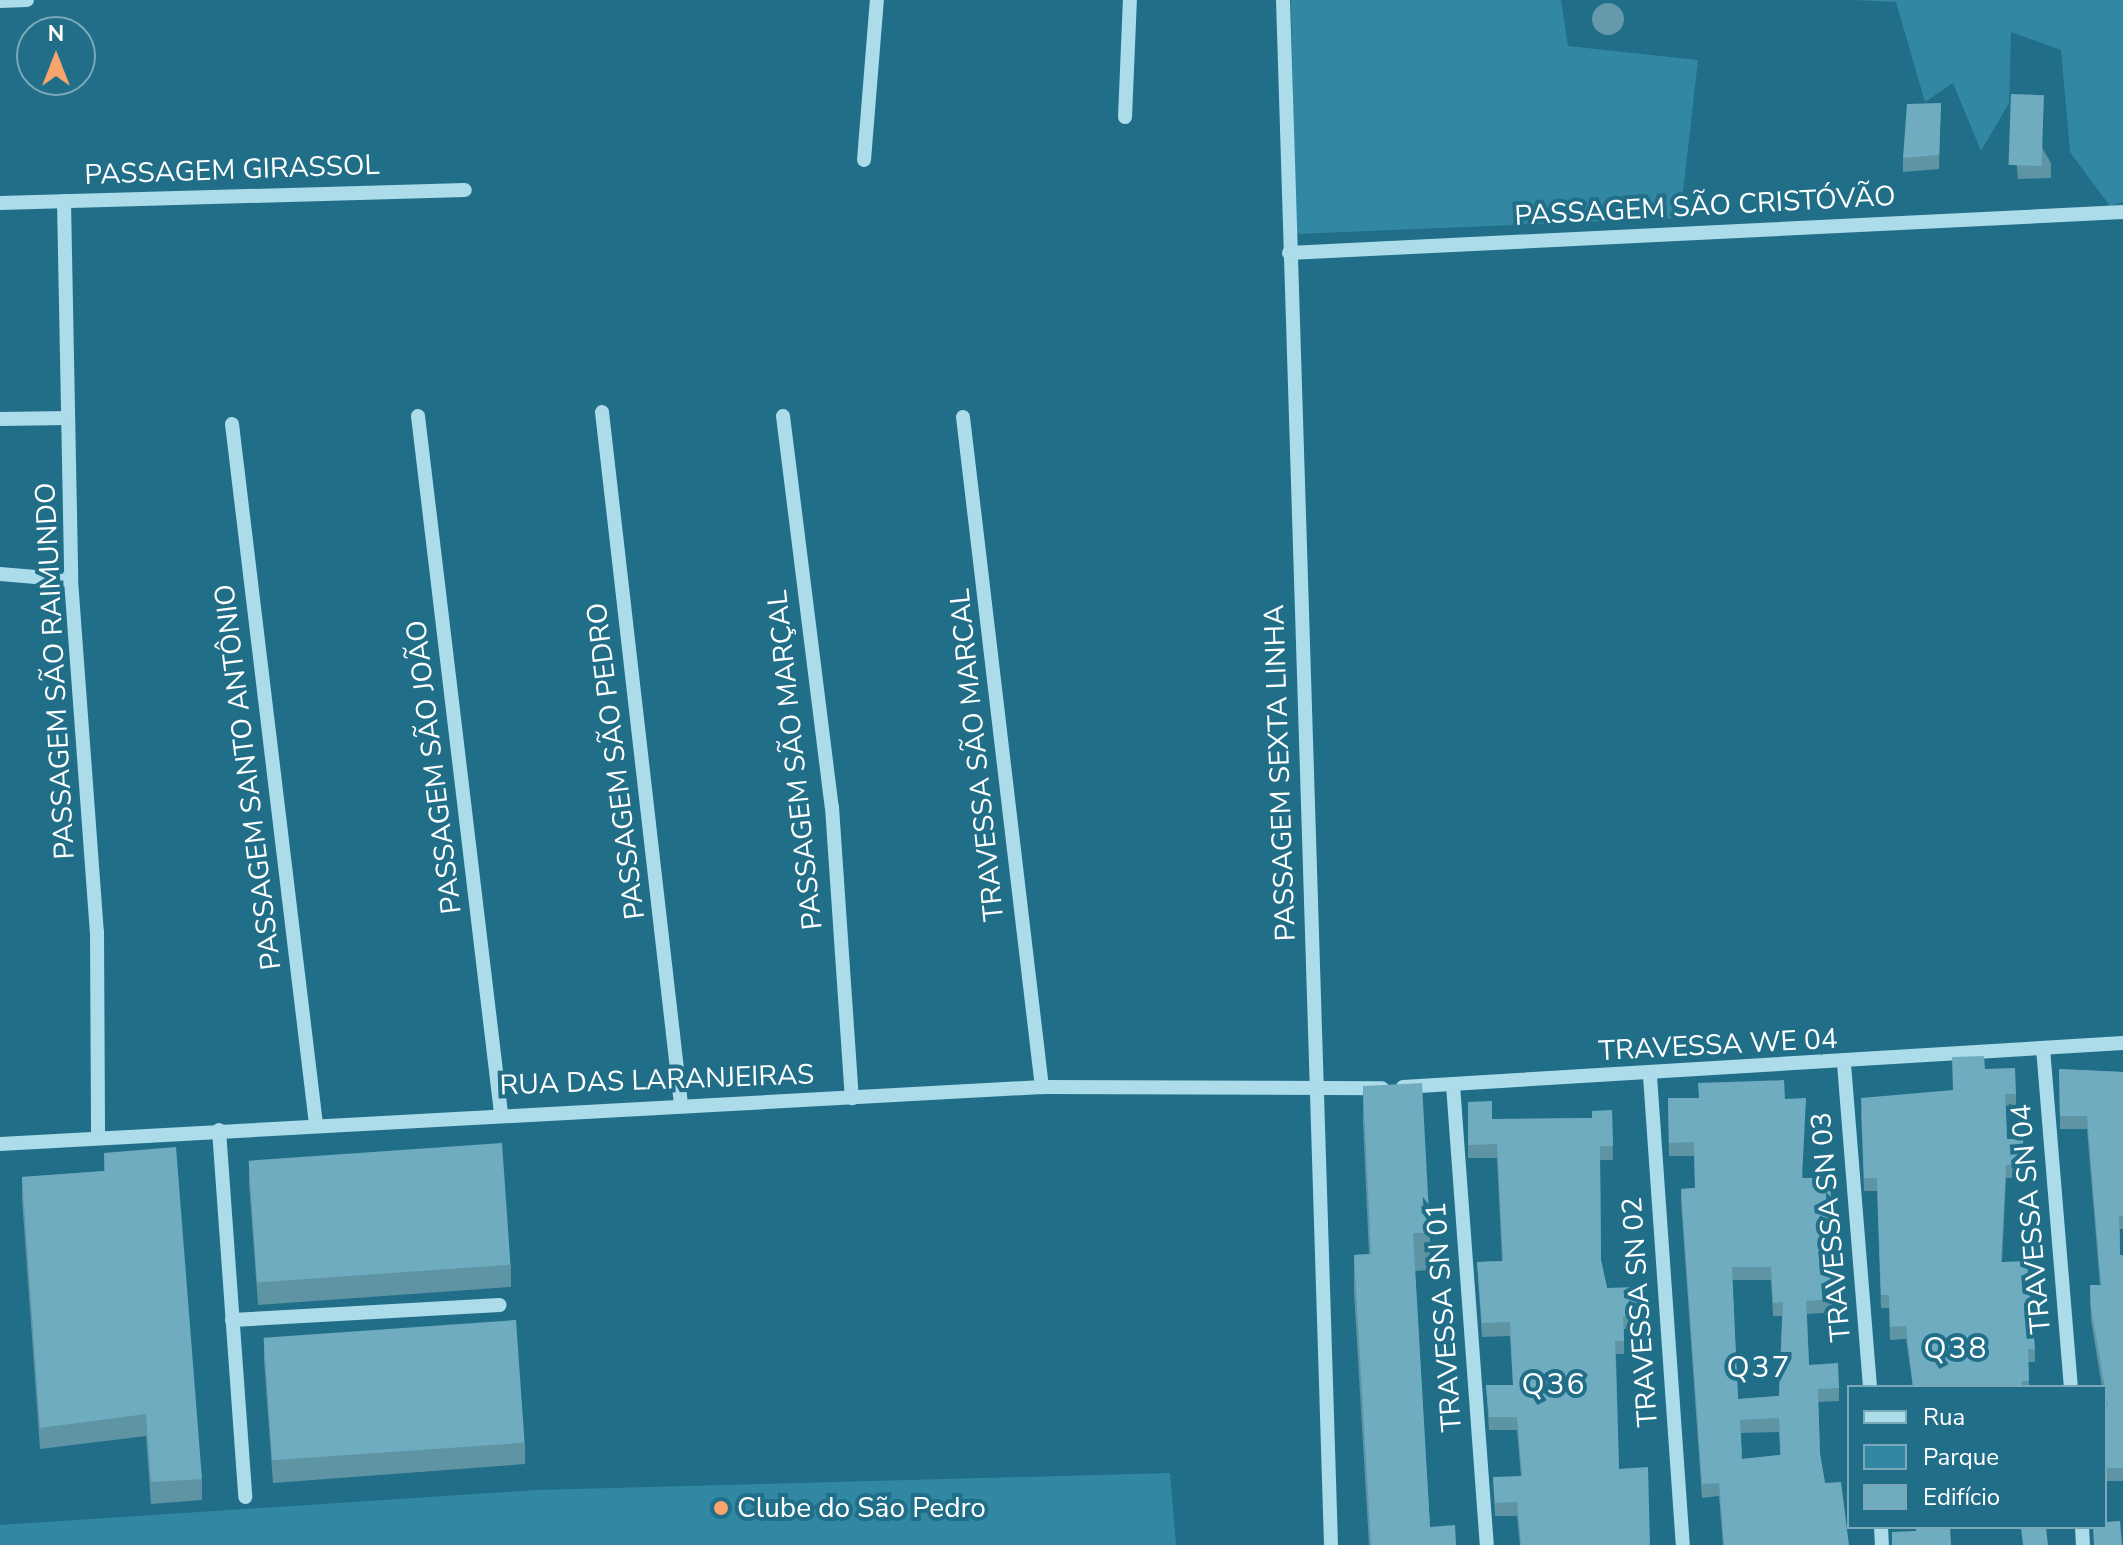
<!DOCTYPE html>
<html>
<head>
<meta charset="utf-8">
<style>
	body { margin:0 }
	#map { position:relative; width:2123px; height:1545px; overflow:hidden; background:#216e88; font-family:"Nunito Sans",sans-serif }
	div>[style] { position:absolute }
	.green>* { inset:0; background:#3288a3 }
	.water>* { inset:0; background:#6599ab }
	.round { border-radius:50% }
	.minor>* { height:14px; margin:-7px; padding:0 7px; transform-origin:7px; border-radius:7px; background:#acdbea }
	.wall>* { inset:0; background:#5f94a5 }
	.building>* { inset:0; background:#6facc0; transform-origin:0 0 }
	.dots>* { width:22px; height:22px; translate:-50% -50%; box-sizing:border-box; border:4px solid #216e88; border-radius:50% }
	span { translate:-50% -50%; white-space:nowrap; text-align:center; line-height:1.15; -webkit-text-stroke:8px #216e88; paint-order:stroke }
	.street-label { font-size:28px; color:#fff }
	.poi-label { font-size:28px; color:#fff }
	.left { translate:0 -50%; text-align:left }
	.neighbourhood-label { font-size:30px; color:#fff; letter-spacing:2px }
	.legend { position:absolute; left:1847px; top:1385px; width:260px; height:144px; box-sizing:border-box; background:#216e88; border:2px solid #7aa8b8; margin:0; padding:10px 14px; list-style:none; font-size:24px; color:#fff }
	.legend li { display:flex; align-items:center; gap:16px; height:40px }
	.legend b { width:40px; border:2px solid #7aa8b8 }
	.north { position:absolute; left:16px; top:16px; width:80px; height:80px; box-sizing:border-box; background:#216e88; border:2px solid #7aa8b8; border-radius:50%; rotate:0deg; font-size:22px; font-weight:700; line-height:32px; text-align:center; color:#fff }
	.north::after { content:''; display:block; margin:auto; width:28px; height:36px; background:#f7a46d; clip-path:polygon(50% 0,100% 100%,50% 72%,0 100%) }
</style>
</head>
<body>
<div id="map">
	<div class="green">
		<i style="clip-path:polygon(1291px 0,1561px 0,1568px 46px,1698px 60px,1680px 218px,1296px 234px)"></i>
		<i style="clip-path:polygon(1853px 0,2123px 0,2123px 202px,2110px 206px,2070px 152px,2061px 50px,2011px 32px,2009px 103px,1981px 151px,1953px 83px,1925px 102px,1896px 2px)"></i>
		<i style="clip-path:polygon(1170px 1473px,1176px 1545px,0 1545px,0 1525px,537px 1490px)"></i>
	</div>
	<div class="water">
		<i class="round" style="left:1592px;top:3px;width:32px;height:32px"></i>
	</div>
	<div class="minor">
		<i style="left:1283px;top:0;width:1546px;rotate:88.22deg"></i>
		<i style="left:0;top:1px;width:27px;rotate:-2deg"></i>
		<i style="left:1125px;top:117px;width:117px;rotate:-87.6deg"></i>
		<i style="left:864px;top:160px;width:161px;rotate:-85.4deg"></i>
		<i style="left:64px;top:201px;width:379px;rotate:88.9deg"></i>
		<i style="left:71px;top:580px;width:353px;rotate:85.8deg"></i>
		<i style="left:97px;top:932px;width:205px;rotate:89.7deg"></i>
		<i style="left:0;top:203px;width:465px;rotate:-1.6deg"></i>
		<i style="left:1289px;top:253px;width:835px;rotate:-2.81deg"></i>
		<i style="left:602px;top:412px;width:696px;rotate:83.49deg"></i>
		<i style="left:418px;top:416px;width:702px;rotate:83.21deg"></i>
		<i style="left:783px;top:416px;width:394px;rotate:82.9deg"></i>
		<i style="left:832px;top:807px;width:292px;rotate:86.1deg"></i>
		<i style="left:963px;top:417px;width:675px;rotate:83.28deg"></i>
		<i style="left:0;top:419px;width:68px;rotate:-0.8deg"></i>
		<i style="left:232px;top:424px;width:705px;rotate:83.16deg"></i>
		<i style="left:0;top:574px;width:71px;rotate:4.8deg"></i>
		<i style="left:2043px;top:1048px;width:340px;rotate:85.3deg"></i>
		<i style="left:1844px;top:1064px;width:324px;rotate:85.4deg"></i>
		<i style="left:1650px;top:1076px;width:470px;rotate:86deg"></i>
		<i style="left:1453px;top:1085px;width:461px;rotate:85.8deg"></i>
		<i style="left:1403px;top:1087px;width:721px;rotate:-3.5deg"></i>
		<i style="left:219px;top:1130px;width:368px;rotate:85.9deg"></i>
		<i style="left:0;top:1144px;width:1044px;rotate:-3.13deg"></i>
		<i style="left:1042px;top:1087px;width:340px;rotate:0.2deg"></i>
		<i style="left:232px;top:1320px;width:268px;rotate:-3.2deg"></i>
		<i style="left:1881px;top:1527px;width:18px;rotate:87deg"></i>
		<i style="left:2082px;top:1527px;width:18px;rotate:87deg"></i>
	</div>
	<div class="wall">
		<i style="clip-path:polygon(2011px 94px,2051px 163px,2051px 178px,2018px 179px,2011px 109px)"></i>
		<i style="clip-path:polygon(1941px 103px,1939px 169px,1903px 172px,1903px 158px)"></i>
		<i style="clip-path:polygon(1985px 1069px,2016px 1094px,2016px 1107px,2006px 1107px,2007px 1139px,2023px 1139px,2023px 1177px,2006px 1178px,2002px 1262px,2035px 1349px,2035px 1362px,2028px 1362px,2029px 1387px,1913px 1387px,1906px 1339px,1890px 1340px,1889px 1308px,1881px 1308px,1877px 1191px,1864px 1191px,1861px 1111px,1953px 1090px)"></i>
		<i style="clip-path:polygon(2059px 1069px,2123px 1072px,2123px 1229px,2120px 1229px,2120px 1255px,2123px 1255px,2123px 1481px,2105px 1481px,2105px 1387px,2102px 1387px,2091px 1320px,2090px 1298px,2090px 1285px,2100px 1285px,2087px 1129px,2060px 1129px)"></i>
		<i style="clip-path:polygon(1363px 1086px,1430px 1233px,1430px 1270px,1415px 1271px,1430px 1527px,1456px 1545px,1369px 1545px,1354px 1292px,1354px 1255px,1369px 1254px,1363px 1123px)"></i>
		<i style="clip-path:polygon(evenodd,1668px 1098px,1785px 1099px,1803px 1178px,1837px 1299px,1837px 1312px,1807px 1314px,1809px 1365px,1839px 1388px,1839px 1401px,1818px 1402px,1820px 1454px,1825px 1483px,1849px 1545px,1723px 1545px,1719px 1496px,1702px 1498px,1681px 1202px,1681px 1189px,1695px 1188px,1694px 1156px,1669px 1156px,1668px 1098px,1732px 1280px,1771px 1280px,1773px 1316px,1782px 1316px,1779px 1396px,1738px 1399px,1732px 1280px,1668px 1098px,1779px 1432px,1780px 1455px,1742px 1459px,1741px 1433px,1779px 1432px)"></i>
		<i style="clip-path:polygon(1468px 1102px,1492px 1119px,1592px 1118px,1612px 1110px,1613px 1160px,1600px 1160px,1601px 1260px,1607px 1288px,1638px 1315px,1638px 1328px,1624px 1329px,1624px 1354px,1616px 1354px,1619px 1469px,1650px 1545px,1520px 1545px,1517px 1516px,1495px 1516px,1493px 1477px,1521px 1477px,1517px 1430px,1489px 1430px,1486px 1385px,1513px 1385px,1510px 1336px,1482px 1337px,1477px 1262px,1502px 1261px,1497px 1158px,1468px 1158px)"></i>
		<i style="clip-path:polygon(104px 1153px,202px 1479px,202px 1500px,151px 1504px,146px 1436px,40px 1449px,22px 1199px,22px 1177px,104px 1171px)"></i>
		<i style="clip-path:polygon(249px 1161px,511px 1265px,511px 1287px,258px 1305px,249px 1183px)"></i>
		<i style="clip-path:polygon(264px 1338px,525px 1443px,525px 1464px,273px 1483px,264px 1360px)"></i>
	</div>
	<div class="building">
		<i style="left:2011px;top:94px;width:33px;height:71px;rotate:2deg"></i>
		<i style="clip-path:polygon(1941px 103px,1939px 155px,1903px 158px,1907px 104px)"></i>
		<i style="clip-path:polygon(1984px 1056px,1985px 1069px,2015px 1068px,2016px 1094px,2005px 1094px,2007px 1139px,2023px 1139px,2023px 1164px,2006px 1165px,2001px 1262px,2027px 1261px,2035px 1349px,2028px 1349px,2029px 1381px,2022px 1381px,2022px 1387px,1913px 1387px,1906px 1326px,1890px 1327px,1889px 1295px,1881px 1295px,1877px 1178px,1864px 1178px,1861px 1098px,1953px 1090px,1952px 1057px)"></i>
		<i style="clip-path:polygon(2059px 1069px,2123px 1072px,2123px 1216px,2119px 1216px,2120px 1255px,2123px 1255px,2123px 1468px,2105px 1468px,2105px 1406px,2108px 1406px,2091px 1307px,2090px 1285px,2101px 1285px,2087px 1116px,2060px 1116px)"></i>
		<i style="clip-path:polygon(evenodd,1784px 1080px,1785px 1099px,1806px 1098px,1802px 1178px,1831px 1178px,1830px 1270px,1837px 1299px,1806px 1301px,1809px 1365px,1838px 1363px,1839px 1388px,1818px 1389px,1820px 1454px,1825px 1483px,1841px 1482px,1849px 1545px,1724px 1545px,1719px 1483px,1702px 1484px,1681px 1189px,1695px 1188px,1694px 1142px,1669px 1143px,1668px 1098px,1699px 1098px,1698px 1083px,1784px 1080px,1732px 1267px,1771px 1267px,1773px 1303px,1783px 1302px,1779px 1396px,1738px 1399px,1732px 1267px,1784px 1080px,1779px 1418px,1781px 1455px,1742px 1459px,1740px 1420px,1779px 1418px)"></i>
		<i style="clip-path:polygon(1422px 1083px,1430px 1233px,1413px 1233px,1430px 1527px,1455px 1525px,1456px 1545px,1371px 1545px,1354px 1255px,1371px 1254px,1363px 1086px)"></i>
		<i style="clip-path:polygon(1492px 1101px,1492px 1119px,1592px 1118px,1592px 1111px,1612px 1110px,1613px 1146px,1600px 1146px,1601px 1260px,1607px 1288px,1637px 1287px,1638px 1315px,1623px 1316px,1624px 1341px,1615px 1341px,1619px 1469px,1648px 1467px,1650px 1545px,1521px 1545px,1517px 1502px,1495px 1503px,1493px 1477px,1522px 1476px,1517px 1417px,1489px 1417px,1486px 1385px,1513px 1385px,1510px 1322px,1482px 1323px,1477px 1262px,1503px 1261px,1497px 1144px,1468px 1145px,1468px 1102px)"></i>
		<i style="left:502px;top:1143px;width:122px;height:254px;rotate:86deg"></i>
		<i style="clip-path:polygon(176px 1147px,202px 1479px,151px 1482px,146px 1414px,40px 1428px,22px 1177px,105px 1171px,104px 1153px)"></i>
		<i style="left:516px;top:1320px;width:123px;height:253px;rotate:86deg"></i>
		<i style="clip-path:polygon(2120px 1521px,2122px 1545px,2094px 1545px,2093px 1527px,2105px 1527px,2105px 1522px)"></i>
		<i style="clip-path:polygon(1916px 1527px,1950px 1527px,1951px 1545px,1892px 1545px,1892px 1532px,1916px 1531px)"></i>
		<i style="clip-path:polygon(2021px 1527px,2046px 1527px,2048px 1545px,2023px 1545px)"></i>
	</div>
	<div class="dots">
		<i style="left:721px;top:1508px;background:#f7a46d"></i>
	</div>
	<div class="street-label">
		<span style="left:232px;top:170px;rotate:-2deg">PASSAGEM GIRASSOL</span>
		<span style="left:1705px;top:206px;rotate:-3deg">PASSAGEM SÃO CRISTÓVÃO</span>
		<span style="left:55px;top:671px;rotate:-93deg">PASSAGEM SÃO RAIMUNDO</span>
		<span style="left:977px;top:755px;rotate:-96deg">TRAVESSA SÃO MARCAL</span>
		<span style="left:795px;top:760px;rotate:-96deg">PASSAGEM SÃO MARÇAL</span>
		<span style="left:616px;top:761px;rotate:-97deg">PASSAGEM SÃO PEDRO</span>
		<span style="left:434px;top:767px;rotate:-97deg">PASSAGEM SÃO JOÃO</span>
		<span style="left:1280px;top:773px;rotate:-92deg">PASSAGEM SEXTA LINHA</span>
		<span style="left:248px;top:777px;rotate:-97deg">PASSAGEM SANTO ANTÔNIO</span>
		<span style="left:1718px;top:1045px;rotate:-3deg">TRAVESSA WE 04</span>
		<span style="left:657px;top:1080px;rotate:-2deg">RUA DAS LARANJEIRAS</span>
		<span style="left:2031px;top:1219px;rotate:-95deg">TRAVESSA SN 04</span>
		<span style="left:1831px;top:1227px;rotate:-95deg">TRAVESSA SN 03</span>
		<span style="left:1640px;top:1312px;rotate:-94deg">TRAVESSA SN 02</span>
		<span style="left:1444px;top:1317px;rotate:-94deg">TRAVESSA SN 01</span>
	</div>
	<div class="poi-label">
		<span class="left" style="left:737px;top:1508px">Clube do São Pedro</span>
	</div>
	<div class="neighbourhood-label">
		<span style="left:1956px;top:1349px">Q38</span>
		<span style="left:1759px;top:1368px">Q37</span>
		<span style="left:1554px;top:1385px">Q36</span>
	</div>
	<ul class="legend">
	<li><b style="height:10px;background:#acdbea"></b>Rua</li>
	<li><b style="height:22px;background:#3288a3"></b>Parque</li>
	<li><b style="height:22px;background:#6facc0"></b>Edifício</li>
	</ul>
	<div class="north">N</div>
</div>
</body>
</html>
